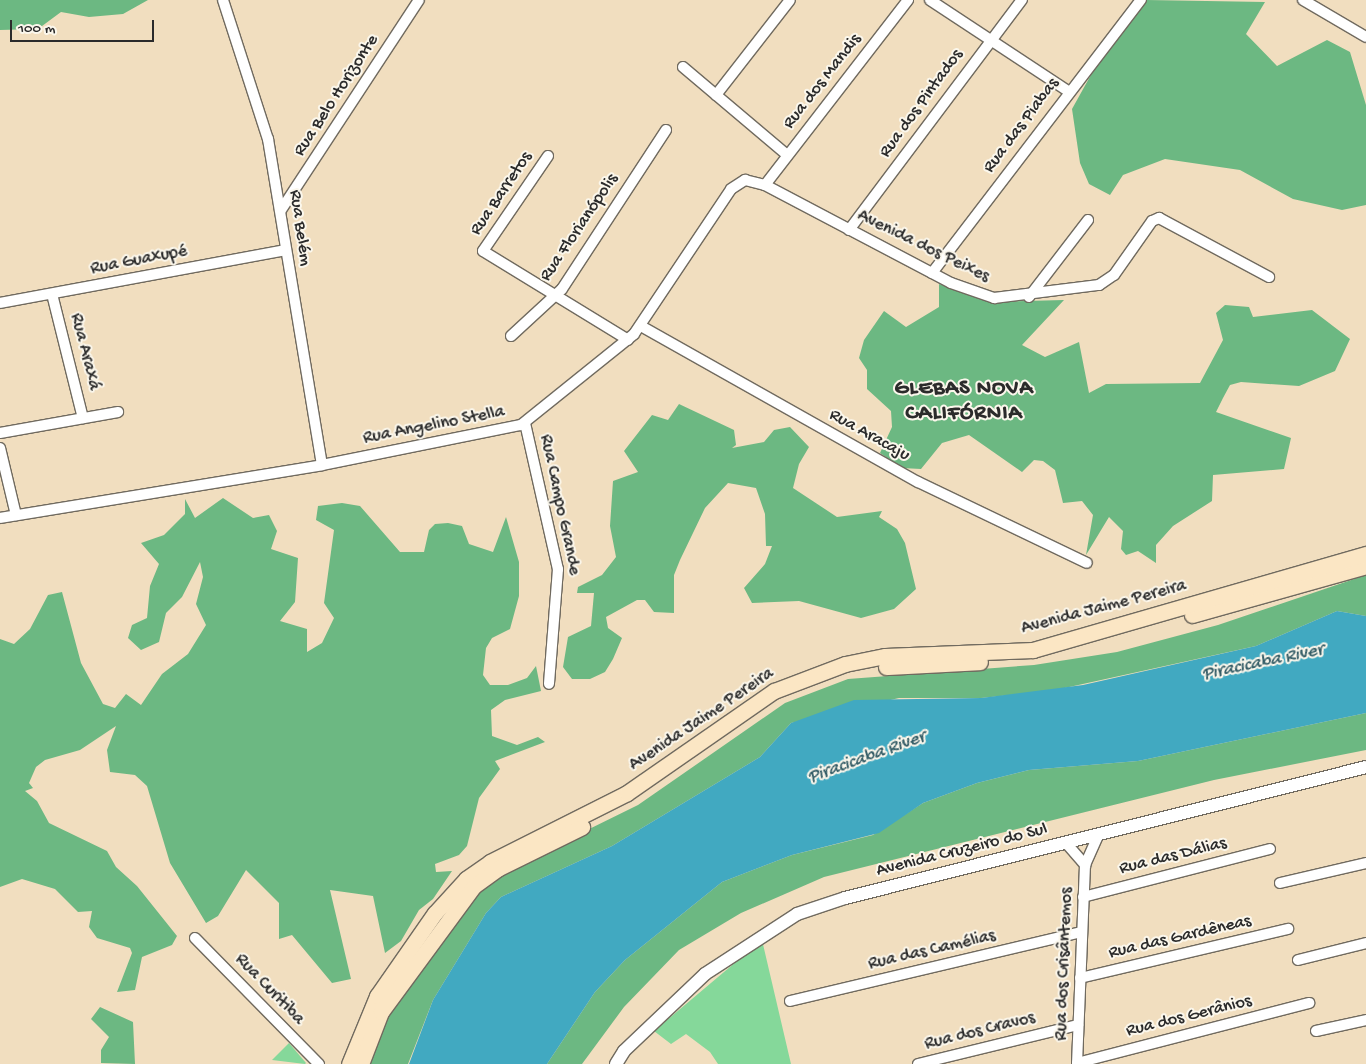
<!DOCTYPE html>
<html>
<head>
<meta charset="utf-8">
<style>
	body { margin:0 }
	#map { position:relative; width:1366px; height:1064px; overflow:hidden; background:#f1debf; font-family:"Gochi Hand",sans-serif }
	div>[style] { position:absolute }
	.green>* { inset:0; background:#85d89a }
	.forest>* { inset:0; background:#6cb882 }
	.water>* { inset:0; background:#41a9c1 }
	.roads { filter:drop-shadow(1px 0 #706a5f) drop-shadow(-1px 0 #706a5f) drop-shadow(0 1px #706a5f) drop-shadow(0 -1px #706a5f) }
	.minor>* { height:10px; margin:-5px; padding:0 5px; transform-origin:5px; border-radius:5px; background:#fff }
	.tertiary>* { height:12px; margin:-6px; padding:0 6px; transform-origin:6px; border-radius:6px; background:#fff }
	.secondary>* { height:15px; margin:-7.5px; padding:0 7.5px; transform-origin:7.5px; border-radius:7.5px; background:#fbe6c4 }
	span { translate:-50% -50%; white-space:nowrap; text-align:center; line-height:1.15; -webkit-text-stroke:4px #fbf7ec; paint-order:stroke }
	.street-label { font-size:18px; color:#2b2b2b }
	.water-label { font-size:19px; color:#345d67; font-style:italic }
	.district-label { font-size:22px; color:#2b2b2b; font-weight:700; letter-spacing:1px }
	.scale { position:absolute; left:10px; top:20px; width:144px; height:22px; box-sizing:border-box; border:2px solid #2b2b2b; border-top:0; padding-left:6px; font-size:15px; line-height:18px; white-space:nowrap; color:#2b2b2b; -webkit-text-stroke:4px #fbf7ec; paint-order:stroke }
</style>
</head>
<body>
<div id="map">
	<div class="green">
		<i style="clip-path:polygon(762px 940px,791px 1064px,718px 1064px,710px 1052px,686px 1034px,671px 1044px,654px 1031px)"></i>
		<i style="clip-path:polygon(289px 1043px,306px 1063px,305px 1064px,272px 1060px)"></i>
	</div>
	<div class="forest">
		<i style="clip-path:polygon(0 0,148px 0,123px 14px,89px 17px,61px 12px,38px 29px,0 30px)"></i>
		<i style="clip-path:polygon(1147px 0,1265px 2px,1246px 34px,1277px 66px,1327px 40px,1350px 52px,1366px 105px,1366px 205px,1342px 210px,1293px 199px,1240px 170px,1165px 159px,1123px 175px,1110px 195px,1089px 184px,1080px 163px,1072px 109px,1092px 73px)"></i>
		<i style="clip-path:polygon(939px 284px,989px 302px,1064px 300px,1022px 345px,1045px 357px,1079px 342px,1089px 393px,1106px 384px,1200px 383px,1223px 340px,1216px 313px,1225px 305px,1249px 307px,1253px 317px,1312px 310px,1350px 339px,1335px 371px,1299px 386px,1241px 382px,1230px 385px,1223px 398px,1216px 412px,1291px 438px,1284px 469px,1213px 475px,1212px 501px,1173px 526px,1156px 545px,1156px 563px,1138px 551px,1126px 555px,1121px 549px,1123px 531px,1109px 517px,1086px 555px,1093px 515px,1082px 501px,1063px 503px,1055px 470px,1043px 461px,1034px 460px,1022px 472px,969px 435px,942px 443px,921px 469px,902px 468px,880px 453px,892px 427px,891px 411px,867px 389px,867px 370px,859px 358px,864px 340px,884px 311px,906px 327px,939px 307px)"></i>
		<i style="clip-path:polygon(679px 404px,734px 430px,736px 445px,732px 448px,764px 442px,774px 430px,790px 427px,809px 447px,799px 464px,793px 488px,837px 517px,882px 511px,879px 517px,897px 529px,905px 543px,916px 589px,894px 609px,861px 618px,799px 601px,752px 603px,744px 588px,765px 564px,772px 546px,766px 546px,765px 514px,756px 488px,728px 483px,705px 508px,680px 560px,674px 575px,674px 613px,654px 612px,645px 600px,637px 600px,606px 617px,608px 628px,622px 638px,613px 659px,605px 672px,590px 679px,572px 679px,563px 667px,568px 637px,591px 626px,594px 593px,577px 593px,578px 587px,602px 575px,616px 557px,610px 526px,613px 481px,638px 472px,624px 451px,652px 415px,668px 420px)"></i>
		<i style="clip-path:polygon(223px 498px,253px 518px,269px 515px,277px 531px,271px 549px,298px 558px,295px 602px,280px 621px,307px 629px,307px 652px,322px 643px,334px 618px,324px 603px,334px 530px,316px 520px,318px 506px,342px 503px,360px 506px,400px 552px,424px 552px,429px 530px,435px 524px,448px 523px,462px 526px,469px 544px,493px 552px,506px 517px,519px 562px,519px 596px,510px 629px,492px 638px,486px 648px,483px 675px,490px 685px,508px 685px,527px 678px,536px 666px,541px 691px,505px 700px,491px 710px,492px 736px,517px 745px,538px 737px,545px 742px,495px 761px,500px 769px,479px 798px,467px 846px,459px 855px,435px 864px,436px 872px,452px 871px,433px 899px,419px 910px,401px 941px,385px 953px,373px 896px,330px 890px,351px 979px,332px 983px,292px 935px,279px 939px,279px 903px,246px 870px,218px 916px,206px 923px,170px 863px,147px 786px,135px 775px,110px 772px,107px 750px,116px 726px,80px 750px,45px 760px,36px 767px,29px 783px,33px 788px,25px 791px,37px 801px,49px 823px,107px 851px,116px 867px,137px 886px,177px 936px,172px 945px,142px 957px,135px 990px,117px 992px,132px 953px,130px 948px,97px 938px,89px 927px,92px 911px,78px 912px,55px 889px,22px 879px,0 887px,0 639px,14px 644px,30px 629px,48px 595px,62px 592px,81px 663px,103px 704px,115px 708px,126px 694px,141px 705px,162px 674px,188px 654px,206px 625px,196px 604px,203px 577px,200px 562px,182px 597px,166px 613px,159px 642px,141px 650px,128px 638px,132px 625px,147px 618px,150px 586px,159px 564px,141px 543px,164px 535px,185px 514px,185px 499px,195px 518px)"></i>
		<i style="clip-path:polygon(1366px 575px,1366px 616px,1337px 611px,1256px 646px,1051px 691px,981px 698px,899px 698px,791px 723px,760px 757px,612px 846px,501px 897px,486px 913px,433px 1000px,408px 1064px,369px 1064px,386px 1015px,480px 889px,502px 872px,638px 805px,785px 703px,848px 679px,1034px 665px,1117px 652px,1218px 625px)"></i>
		<i style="clip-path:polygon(1366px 713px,1366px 750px,1214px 780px,824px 877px,741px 913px,679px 950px,624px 1007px,582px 1064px,547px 1064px,595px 992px,625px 960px,722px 882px,792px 855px,873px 835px,923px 803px,977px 783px,1029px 770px,1138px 761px)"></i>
		<i style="clip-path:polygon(100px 1007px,133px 1022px,135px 1064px,101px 1063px,101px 1050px,109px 1037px,91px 1019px)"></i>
	</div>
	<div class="water">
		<i style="clip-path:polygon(1337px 611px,1366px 616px,1366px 713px,1138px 761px,1029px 770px,977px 783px,923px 803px,879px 833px,792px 855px,722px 882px,625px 960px,595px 992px,547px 1064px,409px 1064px,433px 1000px,486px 913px,501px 897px,612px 846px,760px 757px,791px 723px,854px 700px,981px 698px,1083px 685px,1256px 646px)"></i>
	</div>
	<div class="roads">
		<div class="minor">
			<i style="left:223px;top:0;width:146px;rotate:72.1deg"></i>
			<i style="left:268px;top:139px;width:330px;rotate:80.6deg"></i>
			<i style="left:930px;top:0;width:165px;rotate:33.4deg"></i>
			<i style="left:1303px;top:0;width:73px;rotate:30.4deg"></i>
			<i style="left:683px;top:67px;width:136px;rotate:40.2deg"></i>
			<i style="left:716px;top:95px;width:120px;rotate:-52.1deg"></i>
			<i style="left:548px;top:156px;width:115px;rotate:124.4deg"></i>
			<i style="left:483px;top:251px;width:170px;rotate:31.5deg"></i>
			<i style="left:765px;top:185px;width:234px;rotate:-52.3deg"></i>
			<i style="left:281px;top:210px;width:251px;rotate:-56.7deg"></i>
			<i style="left:849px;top:230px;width:288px;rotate:-53.1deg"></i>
			<i style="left:932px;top:273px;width:344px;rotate:-52.6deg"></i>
			<i style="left:52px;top:294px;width:128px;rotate:76deg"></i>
			<i style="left:1029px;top:297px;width:97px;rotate:-52.5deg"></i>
			<i style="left:0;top:303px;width:290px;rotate:-10.5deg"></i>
			<i style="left:641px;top:326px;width:318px;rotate:29.4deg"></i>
			<i style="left:918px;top:482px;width:187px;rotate:25.6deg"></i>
			<i style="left:511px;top:336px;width:69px;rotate:-42.7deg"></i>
			<i style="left:562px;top:289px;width:190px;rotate:-56.8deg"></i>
			<i style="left:525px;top:423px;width:150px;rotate:77.3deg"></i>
			<i style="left:558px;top:569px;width:115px;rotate:94.5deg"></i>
			<i style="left:0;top:433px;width:120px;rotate:-10.1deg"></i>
			<i style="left:0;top:448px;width:69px;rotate:76.6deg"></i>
			<i style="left:0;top:518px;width:326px;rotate:-9.3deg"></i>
			<i style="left:322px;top:465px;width:203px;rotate:-11.4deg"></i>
			<i style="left:521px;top:425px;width:145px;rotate:-38.8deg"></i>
			<i style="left:634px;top:334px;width:174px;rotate:-56.2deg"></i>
			<i style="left:731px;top:189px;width:17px;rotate:-33deg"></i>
			<i style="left:745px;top:180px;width:21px;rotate:14deg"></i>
			<i style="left:765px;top:185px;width:210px;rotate:27.8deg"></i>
			<i style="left:951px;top:283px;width:46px;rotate:19.2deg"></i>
			<i style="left:994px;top:298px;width:106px;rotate:-7.1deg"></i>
			<i style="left:1099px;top:285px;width:18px;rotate:-34deg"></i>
			<i style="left:1114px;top:275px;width:66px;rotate:-54.9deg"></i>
			<i style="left:1152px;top:221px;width:8px;rotate:-23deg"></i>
			<i style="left:1159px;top:218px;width:125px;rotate:28.2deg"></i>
			<i style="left:1067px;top:844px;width:28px;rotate:49deg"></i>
			<i style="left:1280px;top:883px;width:88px;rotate:-13.1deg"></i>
			<i style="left:1083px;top:897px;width:193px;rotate:-14.4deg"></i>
			<i style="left:195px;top:938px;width:177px;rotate:45.5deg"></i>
			<i style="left:1298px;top:960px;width:70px;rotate:-14deg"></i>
			<i style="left:1080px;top:978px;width:214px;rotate:-13.3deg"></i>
			<i style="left:790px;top:1001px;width:300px;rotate:-13.3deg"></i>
			<i style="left:1316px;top:1031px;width:51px;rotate:-12.4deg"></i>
			<i style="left:1077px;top:1063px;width:240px;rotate:-14.5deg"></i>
			<i style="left:918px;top:1064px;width:165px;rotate:-13.7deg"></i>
			<i style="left:1077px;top:1064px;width:199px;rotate:-87.7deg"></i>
			<i style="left:1085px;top:865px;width:32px;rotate:-66deg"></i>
		</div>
		<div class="tertiary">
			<i style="left:616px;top:1064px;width:15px;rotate:-58deg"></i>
			<i style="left:624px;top:1051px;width:112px;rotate:-43.5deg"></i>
			<i style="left:705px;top:974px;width:110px;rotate:-33.1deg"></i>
			<i style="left:797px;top:914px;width:51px;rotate:-18.4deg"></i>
			<i style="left:845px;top:898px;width:537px;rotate:-14.11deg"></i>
		</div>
		<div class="secondary">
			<i style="left:1192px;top:615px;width:181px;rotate:-15.7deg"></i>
			<i style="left:886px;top:667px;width:94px;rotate:-3deg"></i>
			<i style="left:349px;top:1064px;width:74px;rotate:-67.6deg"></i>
			<i style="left:377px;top:996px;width:101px;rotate:-55.1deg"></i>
			<i style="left:435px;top:913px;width:46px;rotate:-47.6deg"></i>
			<i style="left:466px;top:879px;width:29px;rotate:-35deg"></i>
			<i style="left:490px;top:862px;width:153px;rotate:-26.7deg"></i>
			<i style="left:627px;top:793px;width:179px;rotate:-34.8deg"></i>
			<i style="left:774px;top:691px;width:76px;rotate:-20.8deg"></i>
			<i style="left:845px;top:664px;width:41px;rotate:-11.3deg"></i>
			<i style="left:885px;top:656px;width:148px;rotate:-2.3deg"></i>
			<i style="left:1033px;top:650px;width:347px;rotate:-16.1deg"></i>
			<i style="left:361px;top:1064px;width:56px;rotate:-69deg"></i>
			<i style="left:381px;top:1012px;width:157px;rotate:-53.6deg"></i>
			<i style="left:474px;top:886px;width:29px;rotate:-36deg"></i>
			<i style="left:497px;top:869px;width:95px;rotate:-26.3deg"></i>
		</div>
	</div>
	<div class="street-label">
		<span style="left:823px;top:82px;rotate:-52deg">Rua dos Mandis</span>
		<span style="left:337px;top:96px;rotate:-57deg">Rua Belo Horizonte</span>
		<span style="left:922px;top:104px;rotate:-54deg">Rua dos Pintados</span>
		<span style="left:1022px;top:126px;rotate:-53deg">Rua das Piabas</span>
		<span style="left:502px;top:194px;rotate:-56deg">Rua Barretos</span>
		<span style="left:299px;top:228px;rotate:82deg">Rua Belém</span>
		<span style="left:580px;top:228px;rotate:-56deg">Rua Florianópolis</span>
		<span style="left:923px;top:247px;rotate:26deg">Avenida dos Peixes</span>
		<span style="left:139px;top:261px;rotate:-11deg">Rua Guaxupé</span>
		<span style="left:84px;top:352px;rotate:76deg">Rua Araxá</span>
		<span style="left:434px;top:426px;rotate:-11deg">Rua Angelino Stella</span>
		<span style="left:869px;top:436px;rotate:29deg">Rua Aracaju</span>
		<span style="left:559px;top:505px;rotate:78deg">Rua Campo Grande</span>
		<span style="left:1104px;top:608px;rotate:-15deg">Avenida Jaime Pereira</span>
		<span style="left:702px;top:720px;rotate:-34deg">Avenida Jaime Pereira</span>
		<span style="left:962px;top:851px;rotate:-14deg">Avenida Cruzeiro do Sul</span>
		<span style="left:1173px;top:857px;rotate:-14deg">Rua das Dálias</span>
		<span style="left:1180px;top:938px;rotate:-13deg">Rua das Gardêneas</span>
		<span style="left:932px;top:951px;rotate:-13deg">Rua das Camélias</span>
		<span style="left:1065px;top:964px;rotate:-88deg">Rua dos Crisântemos</span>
		<span style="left:269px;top:990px;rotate:46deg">Rua Curitiba</span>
		<span style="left:1189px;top:1017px;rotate:-14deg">Rua dos Gerânios</span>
		<span style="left:980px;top:1032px;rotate:-14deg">Rua dos Cravos</span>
	</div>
	<div class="water-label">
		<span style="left:1263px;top:663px;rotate:-12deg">Piracicaba River</span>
		<span style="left:867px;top:758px;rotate:-20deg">Piracicaba River</span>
	</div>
	<div class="district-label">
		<span style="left:964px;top:402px">GLEBAS NOVA<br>CALIFÓRNIA</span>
	</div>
	<div class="scale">100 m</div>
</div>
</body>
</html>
